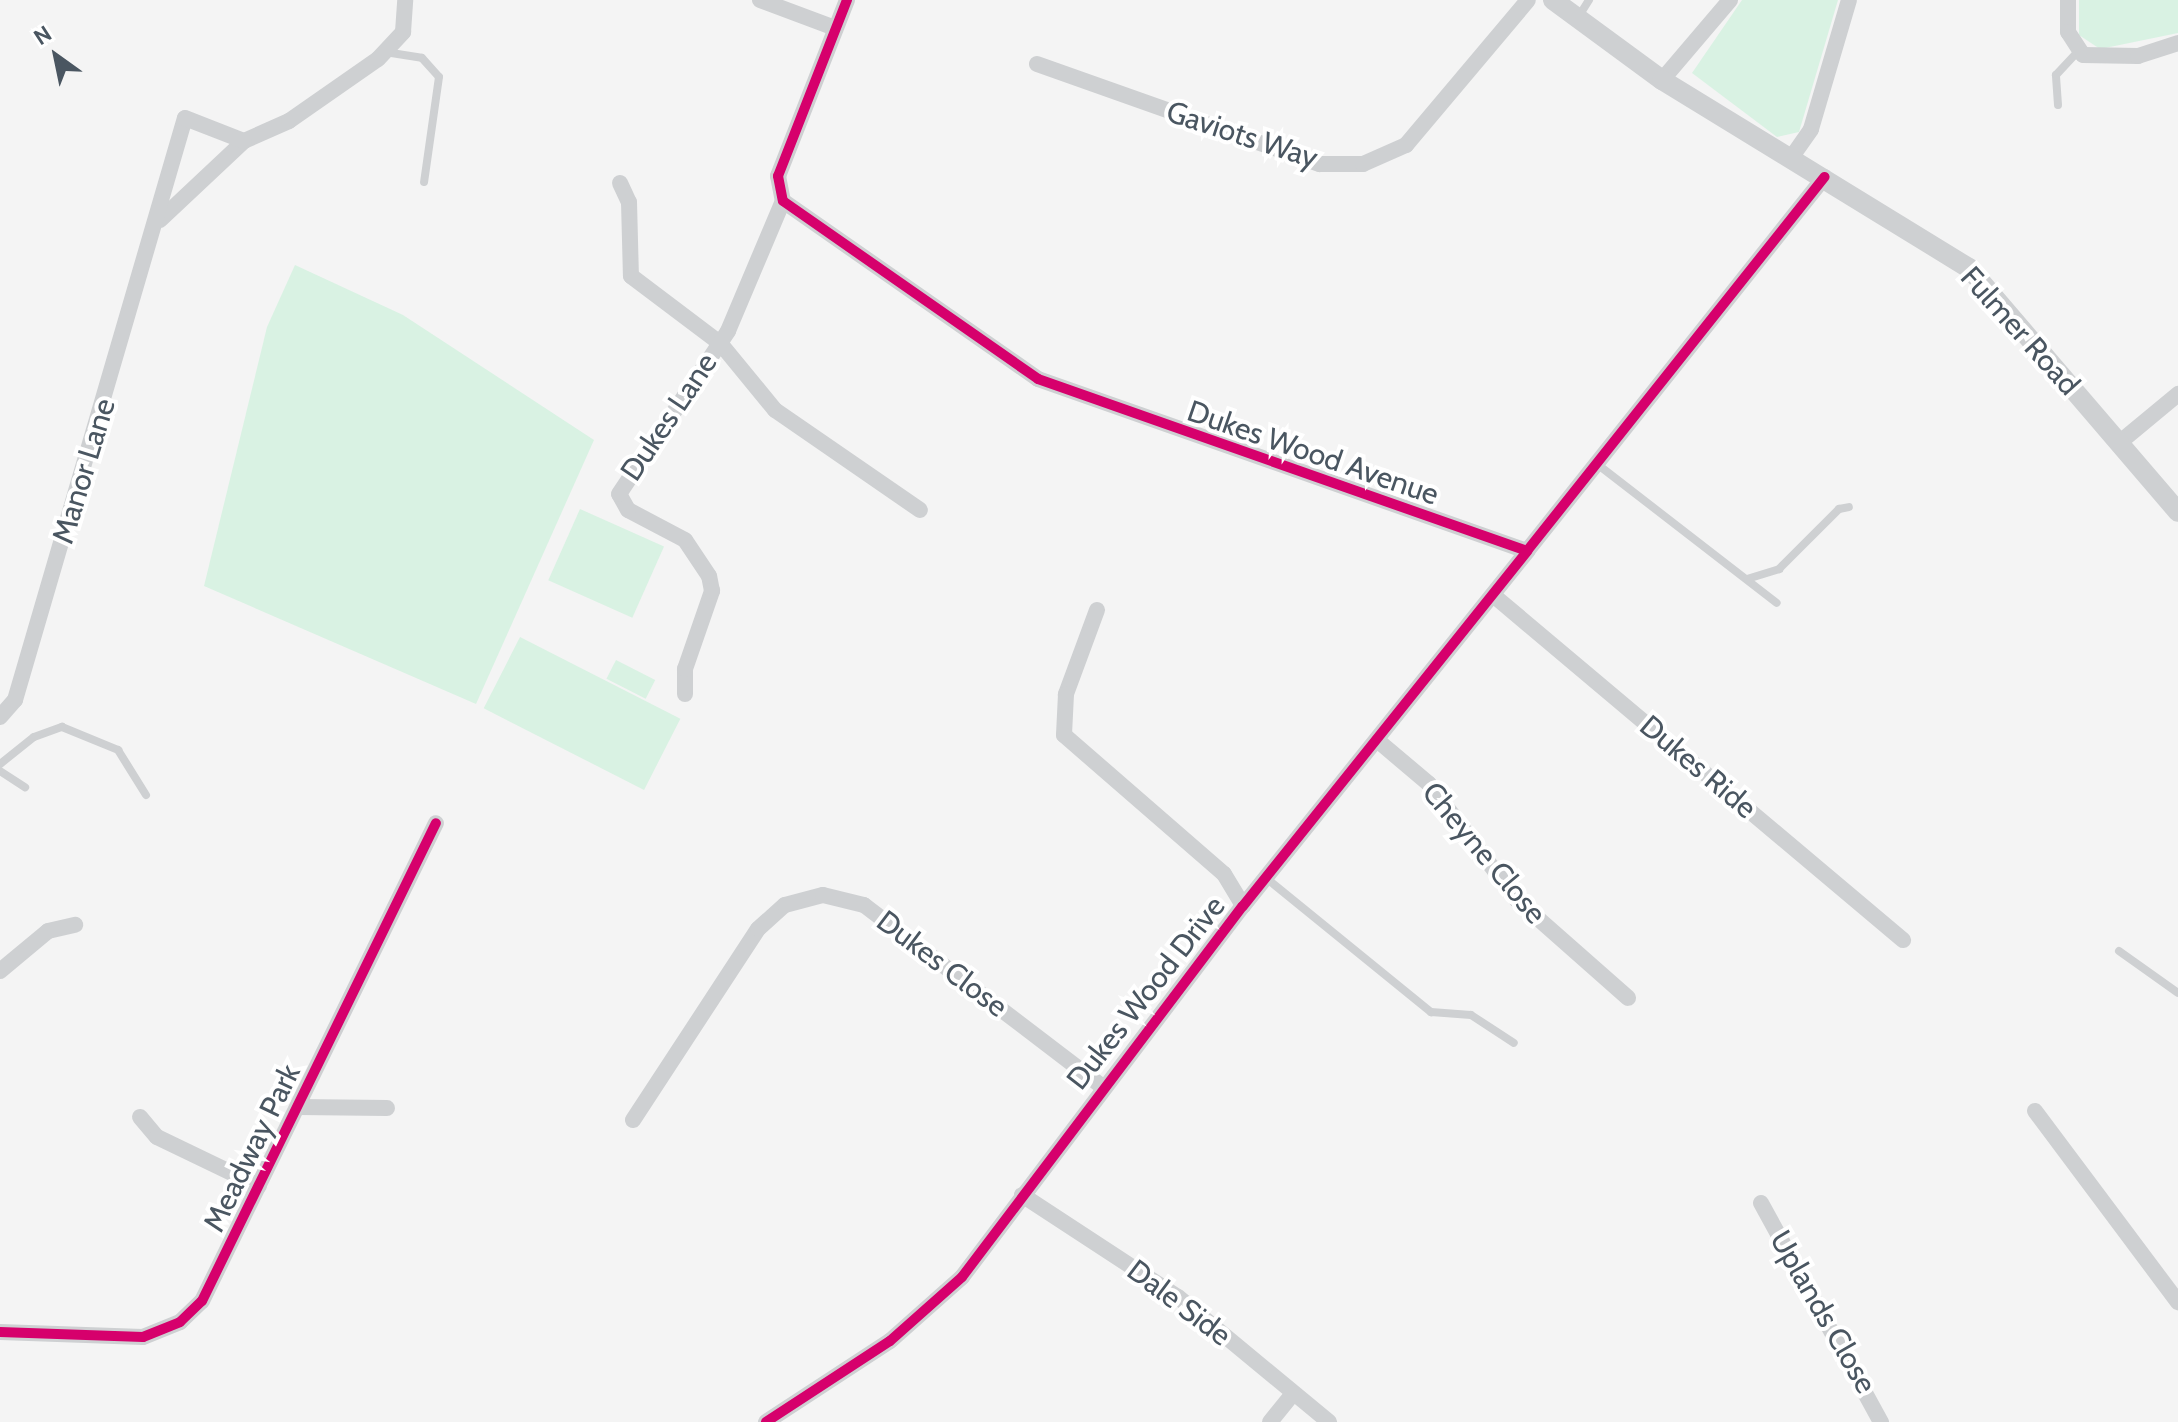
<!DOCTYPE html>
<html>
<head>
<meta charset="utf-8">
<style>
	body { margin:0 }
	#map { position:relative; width:2178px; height:1422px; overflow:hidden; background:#f4f4f4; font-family:Cabin,sans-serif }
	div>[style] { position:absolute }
	.green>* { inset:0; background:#d9f2e3; transform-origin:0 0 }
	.service>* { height:8px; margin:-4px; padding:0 4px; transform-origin:4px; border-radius:4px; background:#ced0d2 }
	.minor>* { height:16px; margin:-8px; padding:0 8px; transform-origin:8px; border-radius:8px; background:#ced0d2 }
	.tertiary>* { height:20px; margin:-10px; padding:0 10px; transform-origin:10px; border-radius:10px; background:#ced0d2 }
	.cycleway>* { height:10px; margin:-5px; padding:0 5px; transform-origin:5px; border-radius:5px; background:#d6006c }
	span { translate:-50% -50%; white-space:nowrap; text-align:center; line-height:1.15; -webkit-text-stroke:8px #fff; paint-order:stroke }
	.street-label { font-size:30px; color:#4a5661 }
	.north { position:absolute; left:16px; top:16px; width:80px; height:80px; -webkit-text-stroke:6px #fff; paint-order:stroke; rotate:327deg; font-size:22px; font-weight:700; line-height:32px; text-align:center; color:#4a5661 }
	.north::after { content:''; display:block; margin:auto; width:28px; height:36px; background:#4a5661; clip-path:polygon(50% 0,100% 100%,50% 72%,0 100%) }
</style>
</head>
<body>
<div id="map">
	<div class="green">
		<i style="clip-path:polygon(1742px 0,1838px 0,1799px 132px,1777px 137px,1692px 73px)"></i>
		<i style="clip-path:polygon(2079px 0,2178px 0,2178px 33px,2100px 49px,2079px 35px)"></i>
		<i style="clip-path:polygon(295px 265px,403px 315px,594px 440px,476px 704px,204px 586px,267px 327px)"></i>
		<i style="left:580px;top:509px;width:92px;height:78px;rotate:24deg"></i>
		<i style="left:520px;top:637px;width:180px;height:80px;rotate:27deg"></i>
		<i style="left:616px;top:660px;width:44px;height:21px;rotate:27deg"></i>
	</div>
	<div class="service">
		<i style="left:1579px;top:16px;width:19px;rotate:-58deg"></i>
		<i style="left:385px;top:52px;width:37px;rotate:9deg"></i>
		<i style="left:422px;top:58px;width:25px;rotate:48deg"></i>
		<i style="left:439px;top:77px;width:106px;rotate:98.1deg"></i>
		<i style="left:2058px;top:105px;width:30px;rotate:-94deg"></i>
		<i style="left:2056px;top:75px;width:34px;rotate:-47deg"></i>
		<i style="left:1597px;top:464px;width:227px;rotate:37.7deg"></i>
		<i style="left:1747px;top:579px;width:34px;rotate:-17deg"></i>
		<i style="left:1779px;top:569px;width:85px;rotate:-45deg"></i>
		<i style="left:1839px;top:509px;width:10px;rotate:-11deg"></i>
		<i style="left:0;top:764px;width:43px;rotate:-38.5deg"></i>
		<i style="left:34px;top:737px;width:30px;rotate:-20deg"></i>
		<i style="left:62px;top:727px;width:61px;rotate:22.3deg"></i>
		<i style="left:118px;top:750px;width:53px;rotate:58.1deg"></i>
		<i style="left:0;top:771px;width:30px;rotate:33deg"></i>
		<i style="left:1266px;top:878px;width:213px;rotate:39.1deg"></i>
		<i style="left:1431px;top:1012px;width:40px;rotate:4.3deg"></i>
		<i style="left:1471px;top:1015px;width:51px;rotate:33.1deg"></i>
		<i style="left:2119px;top:951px;width:72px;rotate:35.4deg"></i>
	</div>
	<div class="minor">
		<i style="left:760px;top:0;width:80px;rotate:20.5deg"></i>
		<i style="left:847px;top:0;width:189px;rotate:111.4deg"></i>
		<i style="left:778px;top:176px;width:25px;rotate:79deg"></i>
		<i style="left:783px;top:201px;width:311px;rotate:34.9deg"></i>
		<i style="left:1038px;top:379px;width:518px;rotate:19.38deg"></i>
		<i style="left:1527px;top:551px;width:478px;rotate:-51.5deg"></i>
		<i style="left:2068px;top:0;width:32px;rotate:90deg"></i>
		<i style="left:2068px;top:32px;width:27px;rotate:57deg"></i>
		<i style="left:2083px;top:55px;width:55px;rotate:1deg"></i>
		<i style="left:2138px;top:56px;width:42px;rotate:-18deg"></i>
		<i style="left:1037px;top:64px;width:300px;rotate:19.5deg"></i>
		<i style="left:1320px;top:164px;width:43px"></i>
		<i style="left:1363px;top:164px;width:47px;rotate:-23.8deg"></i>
		<i style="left:1406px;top:145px;width:189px;rotate:-49.9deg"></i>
		<i style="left:1662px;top:80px;width:105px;rotate:-49.6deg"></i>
		<i style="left:1791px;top:158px;width:35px;rotate:-55deg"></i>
		<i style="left:1811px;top:129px;width:134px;rotate:-73.6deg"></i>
		<i style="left:620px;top:183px;width:21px;rotate:65deg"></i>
		<i style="left:629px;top:202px;width:74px;rotate:88.5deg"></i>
		<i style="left:631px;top:276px;width:111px;rotate:37deg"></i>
		<i style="left:720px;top:343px;width:87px;rotate:50.6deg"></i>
		<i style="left:775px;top:410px;width:176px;rotate:34.6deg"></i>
		<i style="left:160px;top:220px;width:115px;rotate:-43.2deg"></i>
		<i style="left:244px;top:141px;width:49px;rotate:-24deg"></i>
		<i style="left:289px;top:121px;width:108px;rotate:-34.9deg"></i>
		<i style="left:378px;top:59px;width:37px;rotate:-47deg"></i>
		<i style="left:403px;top:32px;width:32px;rotate:-86deg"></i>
		<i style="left:2119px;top:443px;width:77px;rotate:-39.7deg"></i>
		<i style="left:1493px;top:595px;width:536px;rotate:40.08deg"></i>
		<i style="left:1097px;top:610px;width:90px;rotate:110.3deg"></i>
		<i style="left:1066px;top:694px;width:41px;rotate:92.8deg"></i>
		<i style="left:1064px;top:735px;width:212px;rotate:41deg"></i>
		<i style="left:1224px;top:874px;width:37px;rotate:59deg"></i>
		<i style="left:685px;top:694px;width:25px;rotate:-90deg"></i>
		<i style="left:685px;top:669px;width:83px;rotate:-70.9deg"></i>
		<i style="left:712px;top:591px;width:15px;rotate:-101deg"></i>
		<i style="left:709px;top:576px;width:43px;rotate:-123.7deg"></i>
		<i style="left:685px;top:540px;width:64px;rotate:-152.2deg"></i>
		<i style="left:628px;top:510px;width:18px;rotate:-119deg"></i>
		<i style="left:619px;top:494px;width:196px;rotate:-56.2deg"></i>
		<i style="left:728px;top:331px;width:141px;rotate:-67.1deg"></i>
		<i style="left:0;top:717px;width:23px;rotate:-49deg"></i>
		<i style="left:15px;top:700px;width:606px;rotate:-73.72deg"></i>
		<i style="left:185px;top:118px;width:63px;rotate:21.3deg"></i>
		<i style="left:1377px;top:740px;width:68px;rotate:40.2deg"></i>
		<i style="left:1429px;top:784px;width:146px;rotate:52.8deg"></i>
		<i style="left:1517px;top:900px;width:148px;rotate:41.4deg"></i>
		<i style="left:0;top:971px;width:62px;rotate:-39.8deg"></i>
		<i style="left:48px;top:931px;width:28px;rotate:-13deg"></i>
		<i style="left:299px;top:1107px;width:88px;rotate:0.7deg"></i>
		<i style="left:2035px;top:1111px;width:239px;rotate:53.2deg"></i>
		<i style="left:140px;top:1117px;width:26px;rotate:50deg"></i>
		<i style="left:157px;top:1137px;width:113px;rotate:25.7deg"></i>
		<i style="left:633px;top:1120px;width:228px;rotate:-56.8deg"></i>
		<i style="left:758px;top:929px;width:36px;rotate:-42deg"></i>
		<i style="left:785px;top:905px;width:39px;rotate:-15deg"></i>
		<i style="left:823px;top:895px;width:42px;rotate:13.7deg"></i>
		<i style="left:864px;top:905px;width:300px;rotate:37.3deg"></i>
		<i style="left:1022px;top:1195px;width:186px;rotate:33.2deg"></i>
		<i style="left:1178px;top:1297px;width:196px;rotate:39.6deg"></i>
		<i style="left:1761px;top:1203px;width:250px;rotate:61.3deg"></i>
		<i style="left:0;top:1332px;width:143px;rotate:2deg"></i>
		<i style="left:143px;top:1337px;width:40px;rotate:-22deg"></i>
		<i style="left:180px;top:1322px;width:30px;rotate:-44deg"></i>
		<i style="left:202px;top:1301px;width:532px;rotate:-63.92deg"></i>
		<i style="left:766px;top:1422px;width:148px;rotate:-33.2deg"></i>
		<i style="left:890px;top:1341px;width:96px;rotate:-41.6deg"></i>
		<i style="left:962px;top:1277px;width:465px;rotate:-52.9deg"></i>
		<i style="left:1243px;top:906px;width:455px;rotate:-51.3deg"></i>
		<i style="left:1270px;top:1422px;width:36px;rotate:-51deg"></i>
	</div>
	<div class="tertiary">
		<i style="left:1553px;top:0;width:135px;rotate:36.3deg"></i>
		<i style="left:1662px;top:80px;width:360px;rotate:31.5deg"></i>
		<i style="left:1969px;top:268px;width:321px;rotate:49.4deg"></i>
	</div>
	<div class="cycleway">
		<i style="left:847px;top:0;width:189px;rotate:111.4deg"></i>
		<i style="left:778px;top:176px;width:25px;rotate:79deg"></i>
		<i style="left:783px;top:201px;width:311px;rotate:34.9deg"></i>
		<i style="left:1038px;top:379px;width:518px;rotate:19.38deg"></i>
		<i style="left:1527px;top:551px;width:478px;rotate:-51.5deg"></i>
		<i style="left:0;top:1332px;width:143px;rotate:2deg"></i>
		<i style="left:143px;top:1337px;width:40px;rotate:-22deg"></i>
		<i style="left:180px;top:1322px;width:30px;rotate:-44deg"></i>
		<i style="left:202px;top:1301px;width:532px;rotate:-63.92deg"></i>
		<i style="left:766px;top:1422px;width:148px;rotate:-33.2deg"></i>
		<i style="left:890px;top:1341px;width:96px;rotate:-41.6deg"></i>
		<i style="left:962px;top:1277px;width:465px;rotate:-52.9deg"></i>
		<i style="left:1243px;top:906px;width:455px;rotate:-51.3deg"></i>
	</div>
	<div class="street-label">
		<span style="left:1242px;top:135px;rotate:18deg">Gaviots Way</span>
		<span style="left:2020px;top:331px;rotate:48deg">Fulmer Road</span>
		<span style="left:669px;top:417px;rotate:-56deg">Dukes Lane</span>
		<span style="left:1313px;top:453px;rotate:19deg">Dukes Wood Avenue</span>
		<span style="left:84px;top:471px;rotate:-73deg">Manor Lane</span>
		<span style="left:1698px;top:767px;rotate:40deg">Dukes Ride</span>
		<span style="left:1484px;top:853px;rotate:50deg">Cheyne Close</span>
		<span style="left:942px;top:964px;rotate:37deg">Dukes Close</span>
		<span style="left:1146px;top:993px;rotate:-52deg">Dukes Wood Drive</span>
		<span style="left:252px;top:1148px;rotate:-64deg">Meadway Park</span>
		<span style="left:1179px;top:1303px;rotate:37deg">Dale Side</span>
		<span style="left:1823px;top:1312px;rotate:60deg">Uplands Close</span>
	</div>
	<div class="north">N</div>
</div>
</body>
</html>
